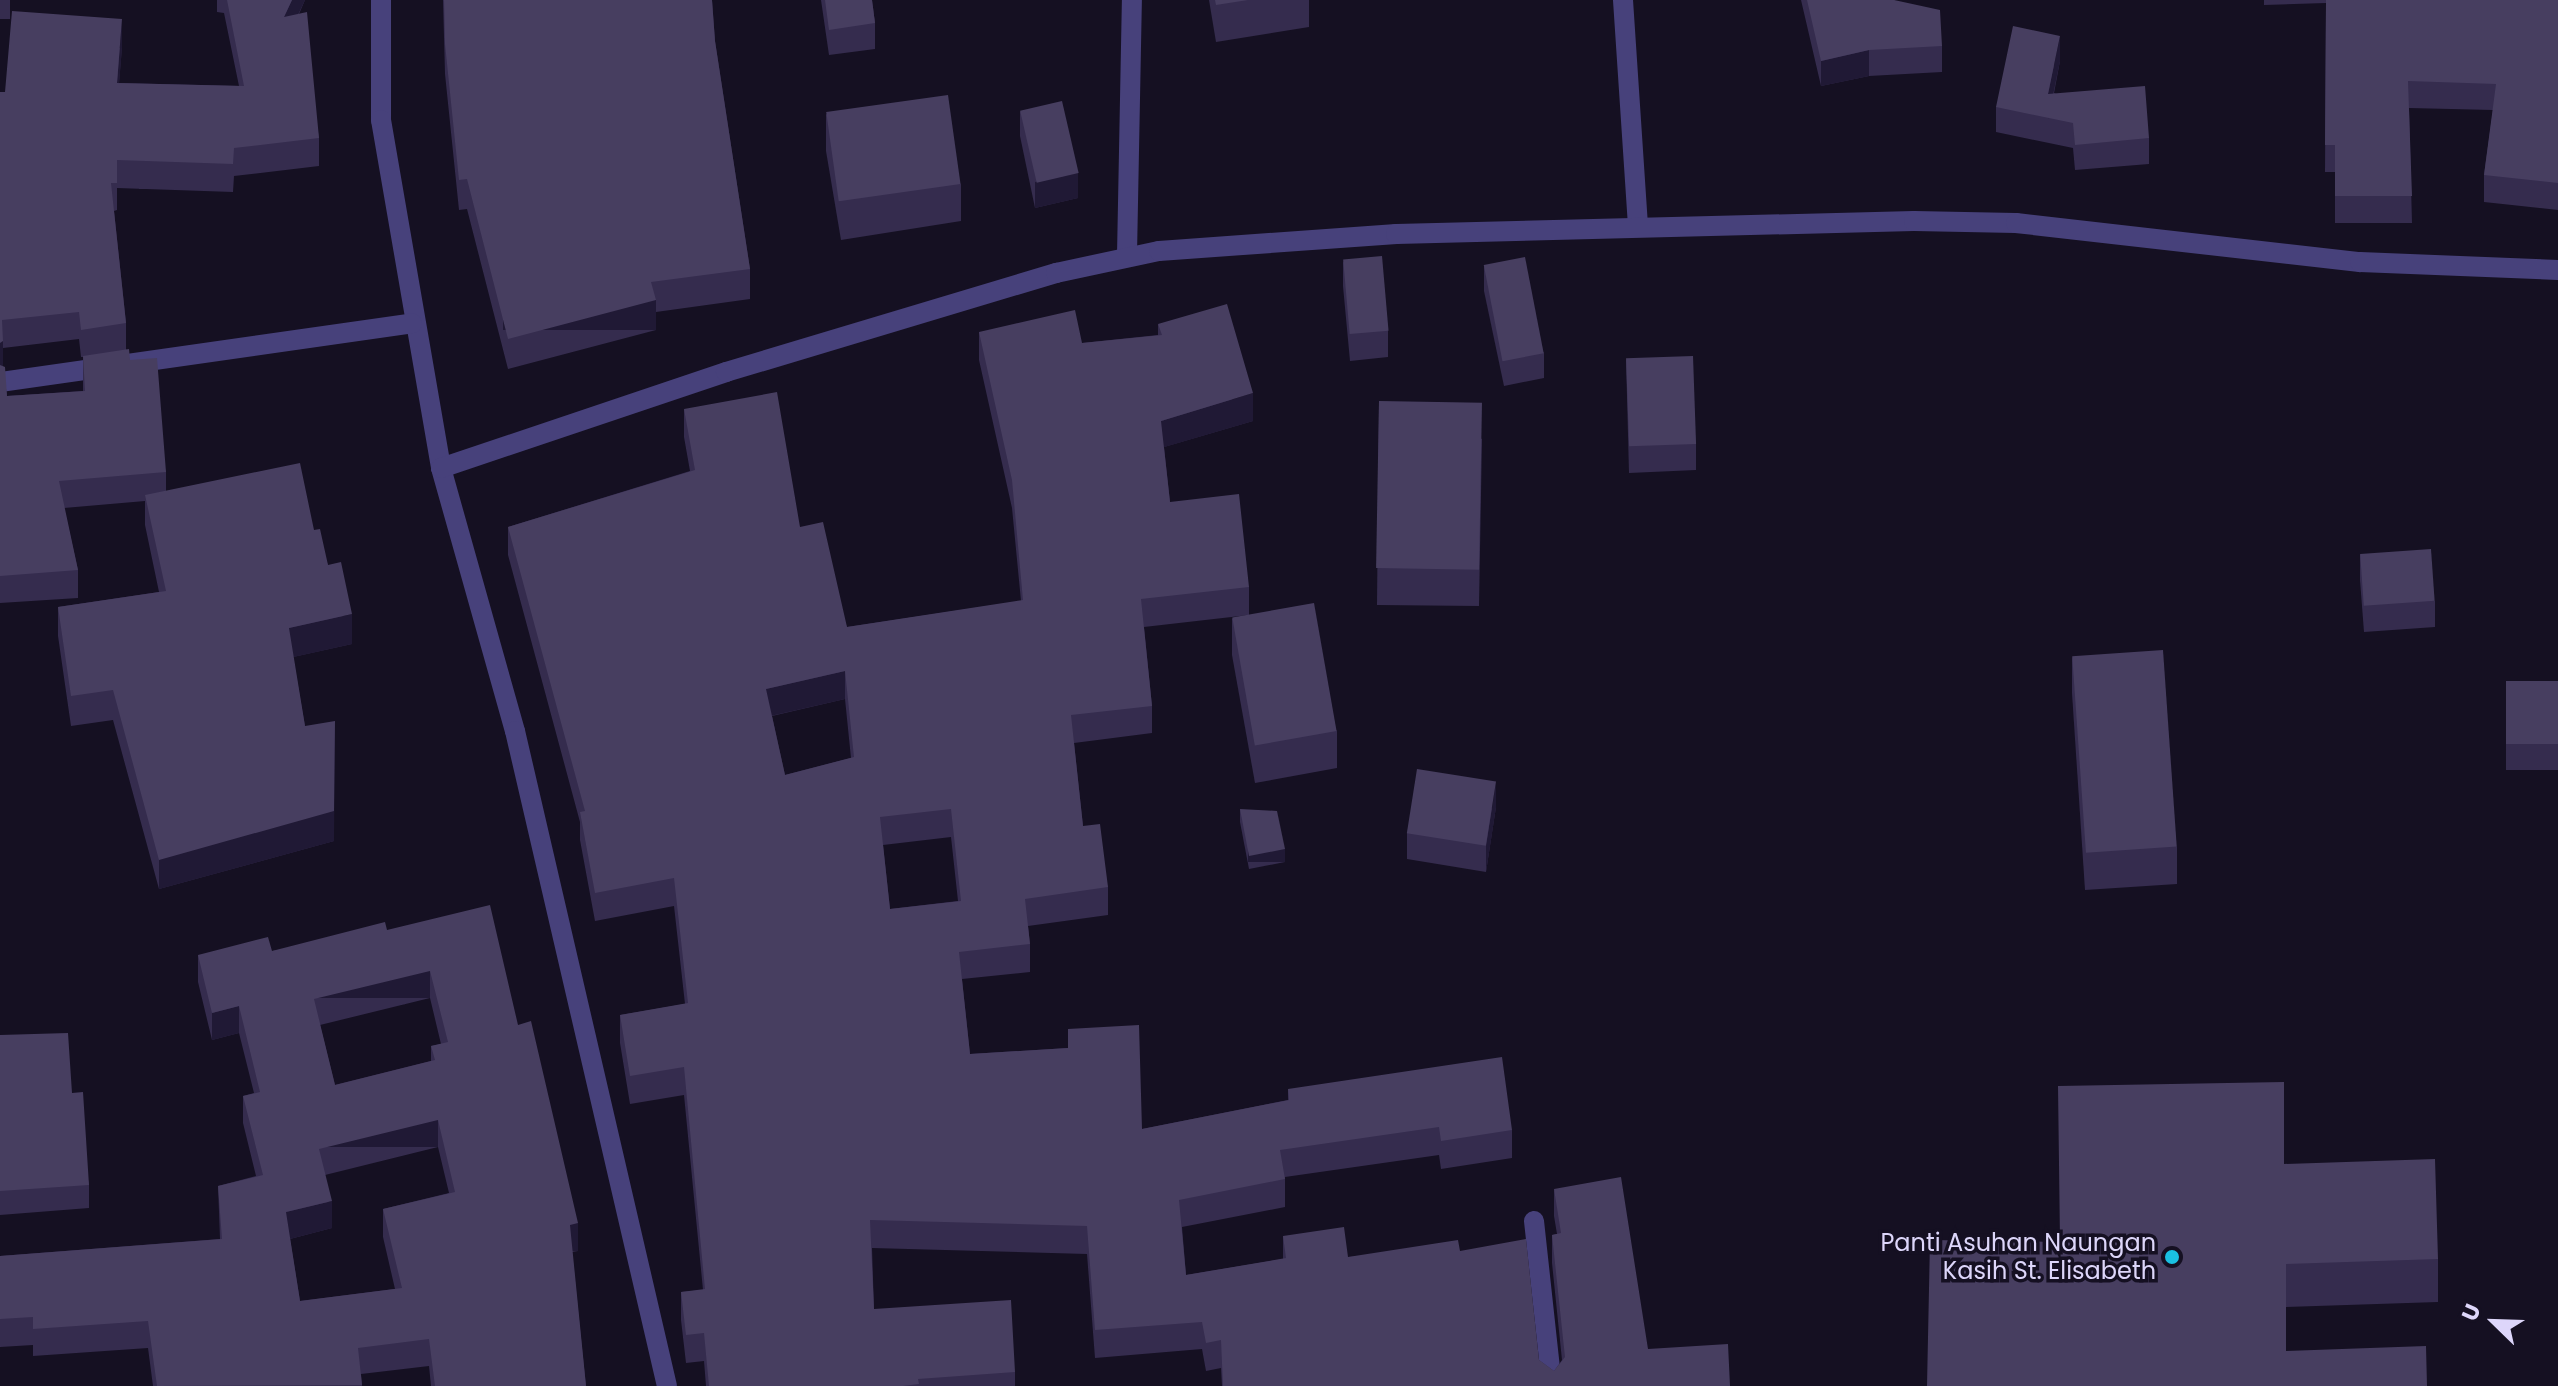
<!DOCTYPE html>
<html>
<head>
<meta charset="utf-8">
<style>
	body { margin:0 }
	#map { position:relative; width:2558px; height:1386px; overflow:hidden; background:#151022; font-family:Poppins,sans-serif }
	div>[style] { position:absolute }
	.minor>* { height:20px; margin:-10px; padding:0 10px; transform-origin:10px; border-radius:10px; background:#47417b }
	.wall>* { inset:0; background:#352c4e; transform-origin:0 0 }
	.shaded-wall>* { inset:0; background:#201935; transform-origin:0 0 }
	.building>* { inset:0; background:#473e60; transform-origin:0 0 }
	.dots>* { width:22px; height:22px; translate:-50% -50%; box-sizing:border-box; border:4px solid #151022; border-radius:50% }
	span { translate:-50% -50%; white-space:nowrap; text-align:center; line-height:1.15; -webkit-text-stroke:7px #151022; paint-order:stroke }
	.poi-label { font-size:24px; color:#ddd6fa }
	.right { translate:-100% -50%; text-align:right }
	.north { position:absolute; left:2454px; top:1282px; width:80px; height:80px; -webkit-text-stroke:6px #151022; paint-order:stroke; rotate:293deg; font-size:22px; font-weight:700; line-height:32px; text-align:center; color:#ddd6fa }
	.north::after { content:''; display:block; margin:auto; width:28px; height:36px; background:#ddd6fa; clip-path:polygon(50% 0,100% 100%,50% 72%,0 100%) }
</style>
</head>
<body>
<div id="map">
	<div class="minor">
		<i style="left:381px;top:0;width:120px;rotate:90deg"></i>
		<i style="left:381px;top:120px;width:353px;rotate:80.2deg"></i>
		<i style="left:441px;top:468px;width:273px;rotate:74.3deg"></i>
		<i style="left:515px;top:731px;width:672px;rotate:76.94deg"></i>
		<i style="left:1623px;top:0;width:225px;rotate:86.2deg"></i>
		<i style="left:1127px;top:255px;width:255px;rotate:-88.9deg"></i>
		<i style="left:0;top:382px;width:416px;rotate:-8.1deg"></i>
		<i style="left:441px;top:468px;width:301px;rotate:-18.6deg"></i>
		<i style="left:726px;top:372px;width:345px;rotate:-16.7deg"></i>
		<i style="left:1056px;top:273px;width:105px;rotate:-12.1deg"></i>
		<i style="left:1159px;top:251px;width:238px;rotate:-4.1deg"></i>
		<i style="left:1396px;top:234px;width:518px;rotate:-1.44deg"></i>
		<i style="left:1914px;top:221px;width:102px;rotate:1.1deg"></i>
		<i style="left:2016px;top:223px;width:346px;rotate:6.5deg"></i>
		<i style="left:2360px;top:262px;width:198px;rotate:2.3deg"></i>
		<i style="left:1534px;top:1221px;width:166px;rotate:83.8deg"></i>
	</div>
	<div class="wall">
		<i style="left:0;top:0;width:10px;height:19px"></i>
		<i style="clip-path:polygon(evenodd,217px 0,305px 0,299px 14px,319px 138px,319px 166px,234px 176px,233px 192px,117px 188px,117px 210px,114px 211px,126px 323px,126px 349px,166px 472px,166px 491px,314px 530px,328px 565px,352px 644px,293px 657px,305px 726px,334px 841px,159px 889px,113px 720px,71px 726px,58px 636px,58px 607px,159px 592px,145px 525px,145px 501px,64px 508px,78px 570px,78px 598px,0 603px,0 92px,5px 92px,122px 47px,119px 83px,239px 86px,224px 13px,217px 12px,217px 0,79px 339px,81px 357px,83px 357px,83px 391px,7px 396px,3px 366px,3px 348px,79px 339px)"></i>
		<i style="clip-path:polygon(443px 0,712px 0,715px 41px,750px 269px,750px 299px,656px 312px,656px 330px,508px 369px,467px 209px,459px 210px,445px 74px)"></i>
		<i style="clip-path:polygon(821px 0,872px 0,875px 23px,875px 49px,829px 55px)"></i>
		<i style="clip-path:polygon(1209px 0,1309px 0,1309px 27px,1216px 42px)"></i>
		<i style="clip-path:polygon(1801px 0,1894px 0,1942px 46px,1942px 72px,1869px 76px,1821px 86px)"></i>
		<i style="clip-path:polygon(2264px 0,2558px 0,2558px 210px,2484px 202px,2484px 175px,2493px 110px,2409px 108px,2412px 223px,2335px 223px,2335px 172px,2325px 172px,2326px 3px,2264px 5px)"></i>
		<i style="clip-path:polygon(2060px 61px,2054px 93px,2149px 138px,2149px 164px,2075px 170px,2073px 148px,1996px 132px,1996px 107px)"></i>
		<i style="clip-path:polygon(1020px 111px,1078px 198px,1035px 208px,1020px 136px)"></i>
		<i style="clip-path:polygon(826px 114px,961px 184px,961px 221px,841px 240px,826px 151px)"></i>
		<i style="clip-path:polygon(1343px 261px,1388px 331px,1388px 357px,1350px 361px,1343px 286px)"></i>
		<i style="clip-path:polygon(1484px 265px,1544px 353px,1544px 378px,1504px 386px,1484px 291px)"></i>
		<i style="clip-path:polygon(evenodd,1158px 324px,1253px 421px,1164px 447px,1170px 502px,1249px 587px,1249px 615px,1144px 627px,1152px 706px,1152px 733px,1074px 743px,1083px 826px,1108px 887px,1108px 915px,1028px 926px,1030px 944px,1030px 972px,962px 979px,970px 1054px,1068px 1048px,1068px 1029px,1142px 1129px,1288px 1100px,1288px 1089px,1512px 1130px,1512px 1158px,1441px 1169px,1439px 1155px,1285px 1177px,1285px 1207px,1182px 1227px,1186px 1275px,1283px 1259px,1283px 1236px,1348px 1257px,1460px 1251px,1539px 1360px,1554px 1371px,1562px 1360px,1552px 1263px,1552px 1235px,1557px 1234px,1554px 1216px,1554px 1189px,1648px 1349px,1730px 1386px,1222px 1386px,1221px 1368px,1206px 1371px,1202px 1349px,1095px 1358px,1087px 1254px,872px 1248px,874px 1309px,1015px 1372px,1015px 1386px,706px 1386px,704px 1361px,686px 1363px,681px 1320px,681px 1292px,703px 1290px,684px 1095px,630px 1104px,620px 1043px,620px 1015px,685px 1004px,674px 906px,595px 921px,580px 840px,580px 822px,508px 555px,508px 527px,690px 471px,684px 437px,684px 409px,800px 527px,847px 627px,1021px 601px,1012px 508px,979px 360px,979px 332px,1082px 343px,1158px 335px,1158px 324px,845px 699px,851px 758px,785px 775px,772px 716px,845px 699px,1158px 324px,951px 837px,958px 901px,890px 909px,883px 845px,951px 837px)"></i>
		<i style="clip-path:polygon(1626px 359px,1696px 444px,1696px 470px,1629px 473px)"></i>
		<i style="clip-path:polygon(1379px 401px,1482px 439px,1479px 606px,1377px 605px)"></i>
		<i style="clip-path:polygon(2360px 554px,2435px 601px,2435px 627px,2364px 632px,2360px 580px)"></i>
		<i style="clip-path:polygon(1232px 618px,1337px 731px,1337px 768px,1255px 783px,1232px 655px)"></i>
		<i style="clip-path:polygon(2072px 657px,2177px 847px,2177px 884px,2085px 890px,2072px 693px)"></i>
		<i style="left:2558px;top:681px;width:89px;height:52px;rotate:90deg"></i>
		<i style="clip-path:polygon(1496px 807px,1486px 872px,1407px 859px,1407px 833px)"></i>
		<i style="clip-path:polygon(1240px 809px,1285px 862px,1249px 869px,1240px 822px)"></i>
		<i style="clip-path:polygon(evenodd,387px 930px,518px 1025px,578px 1251px,572px 1252px,586px 1386px,431px 1386px,429px 1366px,361px 1374px,362px 1386px,153px 1386px,148px 1348px,33px 1356px,33px 1345px,0 1347px,0 1256px,220px 1239px,218px 1186px,256px 1176px,243px 1123px,243px 1096px,254px 1093px,239px 1033px,212px 1040px,198px 982px,198px 955px,272px 951px,387px 930px,430px 998px,441px 1044px,431px 1046px,431px 1061px,335px 1085px,320px 1025px,430px 998px,387px 930px,438px 1147px,449px 1193px,383px 1209px,383px 1237px,395px 1289px,300px 1301px,290px 1239px,332px 1228px,325px 1175px,438px 1147px)"></i>
		<i style="clip-path:polygon(0 1035px,72px 1093px,89px 1185px,89px 1208px,0 1215px)"></i>
		<i style="clip-path:polygon(2284px 1164px,2438px 1259px,2438px 1302px,2286px 1307px,1927px 1386px,2059px 1242px)"></i>
	</div>
	<div class="shaded-wall">
		<i style="clip-path:polygon(292px 0,305px 0,284px 44px,284px 17px)"></i>
		<i style="clip-path:polygon(122px 19px,122px 47px,117px 110px,117px 83px)"></i>
		<i style="clip-path:polygon(2060px 36px,2060px 61px,2048px 119px,2048px 94px)"></i>
		<i style="clip-path:polygon(1869px 50px,1869px 76px,1821px 86px,1821px 61px)"></i>
		<i style="clip-path:polygon(1078px 173px,1078px 198px,1035px 208px,1035px 182px)"></i>
		<i style="left:656px;top:300px;width:30px;height:153px;rotate:90deg"></i>
		<i style="left:3px;top:341px;width:27px;height:4px;rotate:90deg"></i>
		<i style="clip-path:polygon(1253px 393px,1253px 421px,1161px 448px,1161px 421px)"></i>
		<i style="clip-path:polygon(352px 614px,352px 644px,289px 658px,289px 628px)"></i>
		<i style="clip-path:polygon(845px 671px,845px 699px,766px 717px,766px 689px)"></i>
		<i style="clip-path:polygon(335px 721px,334px 841px,159px 889px,159px 860px)"></i>
		<i style="clip-path:polygon(1496px 782px,1496px 807px,1486px 872px,1486px 846px)"></i>
		<i style="left:1285px;top:849px;width:13px;height:37px;rotate:90deg"></i>
		<i style="left:430px;top:971px;width:27px;height:119px;rotate:90deg"></i>
		<i style="clip-path:polygon(239px 1006px,239px 1033px,212px 1040px,212px 1013px)"></i>
		<i style="left:438px;top:1120px;width:27px;height:122px;rotate:90deg"></i>
		<i style="clip-path:polygon(332px 1201px,332px 1228px,286px 1240px,286px 1212px)"></i>
		<i style="left:578px;top:1223px;width:28px;height:8px;rotate:90deg"></i>
	</div>
	<div class="building">
		<i style="clip-path:polygon(227px 0,292px 0,284px 17px,307px 12px,319px 138px,234px 148px,233px 164px,117px 160px,117px 183px,111px 183px,126px 323px,81px 330px,79px 312px,2px 320px,3px 341px,0 343px,0 92px,5px 92px,12px 11px,122px 19px,117px 83px,244px 86px)"></i>
		<i style="clip-path:polygon(444px 0,712px 0,715px 41px,750px 269px,651px 282px,656px 300px,508px 339px,467px 179px,459px 180px,445px 44px)"></i>
		<i style="clip-path:polygon(825px 0,872px 0,875px 23px,829px 30px)"></i>
		<i style="clip-path:polygon(1215px 0,1248px 0,1216px 5px)"></i>
		<i style="clip-path:polygon(1807px 0,1894px 0,1940px 10px,1942px 46px,1869px 50px,1821px 61px)"></i>
		<i style="clip-path:polygon(2326px 0,2558px 0,2558px 183px,2484px 175px,2496px 84px,2408px 81px,2412px 196px,2335px 196px,2335px 145px,2325px 145px)"></i>
		<i style="clip-path:polygon(2013px 26px,2060px 36px,2048px 94px,2145px 86px,2149px 138px,2075px 145px,2073px 123px,1996px 107px)"></i>
		<i style="left:948px;top:95px;width:90px;height:123px;rotate:82deg"></i>
		<i style="left:1062px;top:101px;width:74px;height:43px;rotate:77deg"></i>
		<i style="left:1382px;top:256px;width:75px;height:39px;rotate:85deg"></i>
		<i style="left:1525px;top:257px;width:98px;height:42px;rotate:79deg"></i>
		<i style="clip-path:polygon(evenodd,1227px 304px,1253px 393px,1161px 421px,1170px 502px,1239px 494px,1249px 587px,1141px 599px,1152px 706px,1071px 715px,1083px 826px,1100px 824px,1108px 887px,1025px 899px,1030px 944px,959px 952px,970px 1054px,1068px 1048px,1068px 1029px,1139px 1025px,1142px 1129px,1289px 1100px,1288px 1089px,1502px 1057px,1512px 1130px,1441px 1141px,1439px 1127px,1280px 1150px,1285px 1179px,1179px 1200px,1186px 1275px,1286px 1258px,1283px 1236px,1344px 1227px,1348px 1257px,1458px 1240px,1460px 1251px,1526px 1239px,1539px 1360px,1554px 1371px,1565px 1357px,1552px 1235px,1561px 1233px,1554px 1189px,1621px 1177px,1648px 1349px,1728px 1344px,1730px 1386px,1223px 1386px,1221px 1340px,1206px 1343px,1202px 1322px,1095px 1330px,1087px 1226px,870px 1220px,874px 1309px,1011px 1300px,1015px 1372px,918px 1379px,919px 1384px,903px 1386px,709px 1386px,704px 1333px,686px 1335px,681px 1292px,705px 1289px,684px 1067px,630px 1076px,620px 1015px,688px 1003px,674px 878px,595px 893px,580px 812px,585px 811px,508px 527px,695px 470px,684px 409px,777px 392px,800px 527px,823px 522px,847px 627px,1023px 600px,1012px 480px,979px 332px,1075px 310px,1082px 343px,1162px 335px,1158px 324px,1227px 304px,845px 671px,854px 757px,785px 775px,766px 689px,845px 671px,1227px 304px,951px 809px,961px 901px,890px 909px,880px 817px,951px 809px)"></i>
		<i style="clip-path:polygon(129px 349px,130px 360px,157px 358px,166px 472px,59px 481px,78px 570px,0 576px,0 365px,5px 367px,7px 396px,85px 391px,83px 356px)"></i>
		<i style="left:1693px;top:356px;width:88px;height:67px;rotate:88deg"></i>
		<i style="left:1379px;top:401px;width:103px;height:167px;rotate:1deg"></i>
		<i style="clip-path:polygon(300px 463px,314px 530px,320px 529px,328px 565px,341px 562px,352px 614px,289px 628px,305px 726px,335px 721px,334px 811px,159px 860px,113px 690px,71px 696px,58px 607px,166px 591px,145px 495px)"></i>
		<i style="left:2431px;top:549px;width:52px;height:71px;rotate:86deg"></i>
		<i style="left:1314px;top:603px;width:130px;height:83px;rotate:80deg"></i>
		<i style="left:2163px;top:650px;width:197px;height:91px;rotate:86deg"></i>
		<i style="left:2558px;top:681px;width:63px;height:52px;rotate:90deg"></i>
		<i style="left:1417px;top:769px;width:80px;height:65px;rotate:9deg"></i>
		<i style="clip-path:polygon(1240px 809px,1277px 811px,1285px 849px,1249px 856px)"></i>
		<i style="clip-path:polygon(evenodd,490px 905px,518px 1025px,531px 1021px,578px 1223px,570px 1225px,586px 1386px,435px 1386px,429px 1339px,358px 1348px,362px 1385px,157px 1386px,148px 1321px,33px 1329px,33px 1317px,0 1319px,0 1256px,222px 1239px,218px 1186px,263px 1175px,243px 1096px,260px 1092px,239px 1006px,212px 1013px,198px 955px,268px 937px,272px 951px,385px 922px,387px 930px,490px 905px,430px 971px,448px 1042px,431px 1046px,435px 1060px,335px 1085px,314px 999px,430px 971px,490px 905px,438px 1120px,455px 1192px,383px 1209px,402px 1288px,300px 1301px,286px 1212px,332px 1201px,319px 1149px,438px 1120px)"></i>
		<i style="clip-path:polygon(68px 1033px,72px 1093px,83px 1092px,89px 1185px,0 1191px,0 1035px)"></i>
		<i style="clip-path:polygon(2284px 1082px,2284px 1164px,2435px 1159px,2438px 1259px,2286px 1264px,2286px 1351px,2426px 1346px,2427px 1386px,1927px 1386px,1930px 1240px,2060px 1242px,2058px 1086px)"></i>
	</div>
	<div class="dots">
		<i style="left:2172px;top:1257px;background:#1ac0e2"></i>
	</div>
	<div class="poi-label">
		<span class="right" style="left:2156px;top:1257px">Panti Asuhan Naungan<br>Kasih St. Elisabeth</span>
	</div>
	<div class="north">U</div>
</div>
</body>
</html>
